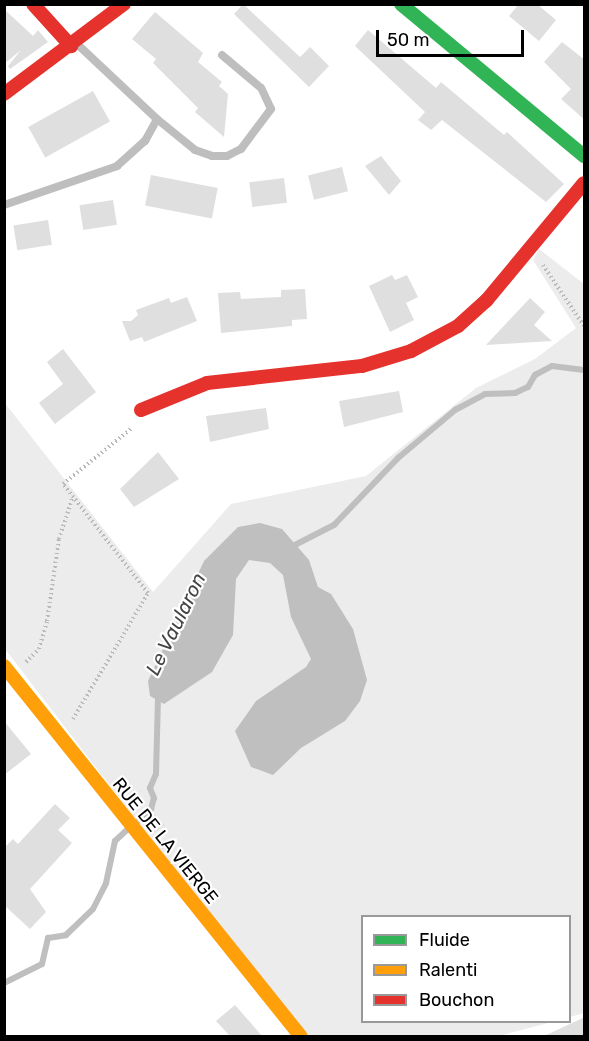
<!DOCTYPE html>
<html>
<head>
<meta charset="utf-8">
<style>
	body { margin:0 }
	#map { position:relative; width:589px; height:1041px; overflow:hidden; background:#fff; font-family:Rubik,sans-serif }
	div>[style] { position:absolute }
	.green>* { inset:0; background:#ececec }
	.water>* { inset:0; background:#bfbfbf }
	.stream>* { height:6px; margin:-3px; padding:0 3px; transform-origin:3px; border-radius:3px; background:#bfbfbf }
	.building>* { inset:0; background:#dfdfdf; transform-origin:0 0 }
	.path>* { height:4px; margin-top:-2px; transform-origin:0; background:repeating-linear-gradient(90deg,#b9b9b9 0 1.5px,transparent 0 4.5px) }
	.lane>* { height:8px; margin:-4px; padding:0 4px; transform-origin:4px; border-radius:4px; background:#bebebe }
	.fast>* { height:14px; margin:-7px; padding:0 7px; transform-origin:7px; border-radius:7px; background:#30b455 }
	.slow>* { height:14px; margin:-7px; padding:0 7px; transform-origin:7px; border-radius:7px; background:#ff9f0a }
	.jam>* { height:14px; margin:-7px; padding:0 7px; transform-origin:7px; border-radius:7px; background:#e5322d }
	span { translate:-50% -50%; white-space:nowrap; text-align:center; line-height:1.15; -webkit-text-stroke:4.5px #fff; paint-order:stroke }
	.street-label { font-size:18px; color:#000 }
	.water-label { font-size:20px; color:#444; font-style:italic }
	.frame { position:absolute; inset:0; border:6px solid #000; pointer-events:none }
	.legend { position:absolute; left:361px; top:915px; width:210px; height:108px; box-sizing:border-box; background:#fff; border:2px solid #999; margin:0; padding:8px 10px; list-style:none; font-size:18px; color:#000 }
	.legend li { display:flex; align-items:center; gap:12px; height:30px }
	.legend b { width:30px; border:2px solid #999 }
	.scale { position:absolute; left:376px; top:30px; width:148px; height:27px; box-sizing:border-box; border:3px solid #000; border-top:0; padding-left:8px; font-size:18px; line-height:21px; white-space:nowrap; color:#000; -webkit-text-stroke:4px #fff; paint-order:stroke }
</style>
</head>
<body>
<div id="map">
	<div class="green">
		<i style="clip-path:polygon(539px 249px,584px 284px,584px 1013px,570px 1017px,570px 916px,362px 916px,362px 1022px,552px 1022px,499px 1036px,302px 1036px,5px 649px,4px 402px,153px 592px,231px 504px,366px 476px,476px 388px,535px 359px,576px 328px,533px 260px)"></i>
	</div>
	<div class="water">
		<i style="clip-path:polygon(260px 523px,282px 529px,309px 560px,318px 587px,331px 594px,353px 629px,367px 680px,360px 701px,345px 721px,301px 748px,273px 775px,251px 767px,235px 731px,256px 701px,306px 667px,311px 659px,291px 617px,283px 575px,270px 563px,249px 560px,236px 579px,233px 635px,212px 672px,164px 704px,150px 696px,148px 681px,204px 561px,238px 527px)"></i>
	</div>
	<div class="stream">
		<i style="left:289px;top:548px;width:51px;rotate:-27.1deg"></i>
		<i style="left:334px;top:525px;width:93px;rotate:-46.3deg"></i>
		<i style="left:398px;top:458px;width:75px;rotate:-40.1deg"></i>
		<i style="left:455px;top:410px;width:34px;rotate:-28deg"></i>
		<i style="left:485px;top:394px;width:30px;rotate:-2deg"></i>
		<i style="left:515px;top:393px;width:14px;rotate:-25deg"></i>
		<i style="left:528px;top:387px;width:14px;rotate:-60deg"></i>
		<i style="left:535px;top:375px;width:19px;rotate:-28deg"></i>
		<i style="left:552px;top:366px;width:32px;rotate:7deg"></i>
		<i style="left:136px;top:823px;width:21px;rotate:-43deg"></i>
		<i style="left:151px;top:809px;width:11px;rotate:-75deg"></i>
		<i style="left:154px;top:798px;width:11px;rotate:-112deg"></i>
		<i style="left:150px;top:788px;width:15px;rotate:-67deg"></i>
		<i style="left:156px;top:774px;width:78px;rotate:-88.5deg"></i>
		<i style="left:4px;top:983px;width:42px;rotate:-26.6deg"></i>
		<i style="left:42px;top:964px;width:27px;rotate:-77deg"></i>
		<i style="left:48px;top:938px;width:18px;rotate:-9deg"></i>
		<i style="left:66px;top:935px;width:37px;rotate:-44deg"></i>
		<i style="left:93px;top:909px;width:29px;rotate:-63deg"></i>
		<i style="left:106px;top:883px;width:43px;rotate:-77.9deg"></i>
		<i style="left:115px;top:841px;width:18px;rotate:-43deg"></i>
	</div>
	<div class="building">
		<i style="clip-path:polygon(243px 4px,300px 57px,310px 47px,329px 66px,309px 87px,234px 14px)"></i>
		<i style="clip-path:polygon(519px 4px,537px 4px,556px 20px,539px 41px,509px 16px)"></i>
		<i style="clip-path:polygon(4px 9px,33px 36px,38px 30px,48px 42px,10px 69px,8px 66px,21px 50px,4px 64px)"></i>
		<i style="clip-path:polygon(155px 12px,203px 53px,198px 62px,222px 82px,219px 86px,228px 94px,224px 137px,195px 112px,198px 108px,153px 63px,156px 59px,132px 39px)"></i>
		<i style="clip-path:polygon(368px 30px,436px 88px,441px 82px,504px 135px,507px 132px,564px 184px,546px 202px,442px 120px,431px 130px,418px 120px,425px 112px,355px 46px)"></i>
		<i style="clip-path:polygon(562px 42px,585px 60px,585px 120px,561px 99px,571px 89px,544px 62px)"></i>
		<i style="left:93px;top:91px;width:35px;height:74px;rotate:61deg"></i>
		<i style="clip-path:polygon(381px 156px,401px 181px,389px 195px,365px 166px)"></i>
		<i style="left:342px;top:167px;width:25px;height:35px;rotate:76deg"></i>
		<i style="left:151px;top:175px;width:68px;height:31px;rotate:11deg"></i>
		<i style="left:284px;top:178px;width:25px;height:35px;rotate:83deg"></i>
		<i style="left:113px;top:200px;width:25px;height:34px;rotate:81deg"></i>
		<i style="left:48px;top:220px;width:25px;height:35px;rotate:81deg"></i>
		<i style="clip-path:polygon(392px 275px,395px 280px,407px 275px,418px 297px,406px 303px,414px 320px,390px 332px,369px 286px)"></i>
		<i style="clip-path:polygon(305px 289px,307px 319px,292px 320px,292px 326px,221px 333px,218px 293px,240px 292px,241px 299px,281px 297px,281px 290px)"></i>
		<i style="clip-path:polygon(187px 297px,197px 321px,144px 342px,142px 337px,130px 341px,122px 321px,131px 321px,138px 315px,136px 310px,169px 298px,171px 303px)"></i>
		<i style="clip-path:polygon(530px 298px,545px 312px,534px 325px,552px 341px,486px 345px)"></i>
		<i style="clip-path:polygon(63px 349px,96px 392px,55px 424px,39px 403px,63px 384px,47px 362px)"></i>
		<i style="clip-path:polygon(399px 391px,403px 412px,344px 427px,339px 401px)"></i>
		<i style="clip-path:polygon(266px 408px,269px 429px,210px 442px,206px 416px)"></i>
		<i style="clip-path:polygon(158px 452px,179px 479px,134px 507px,120px 489px)"></i>
		<i style="clip-path:polygon(4px 721px,31px 754px,4px 775px)"></i>
		<i style="clip-path:polygon(55px 804px,70px 818px,58px 830px,72px 843px,30px 889px,46px 912px,30px 929px,4px 905px,4px 848px,13px 839px,18px 844px)"></i>
		<i style="clip-path:polygon(154px 814px,165px 825px,155px 832px,146px 821px)"></i>
		<i style="clip-path:polygon(235px 1005px,262px 1036px,230px 1036px,216px 1021px)"></i>
		<i style="clip-path:polygon(585px 1017px,585px 1036px,544px 1036px)"></i>
	</div>
	<div class="path">
		<i style="left:543px;top:265px;width:73px;rotate:56.1deg"></i>
		<i style="left:26px;top:662px;width:18px;rotate:-45deg"></i>
		<i style="left:39px;top:649px;width:29px;rotate:-74deg"></i>
		<i style="left:47px;top:621px;width:83px;rotate:-81.7deg"></i>
		<i style="left:59px;top:539px;width:45px;rotate:-72deg"></i>
		<i style="left:73px;top:719px;width:147px;rotate:-59.2deg"></i>
		<i style="left:148px;top:593px;width:138px;rotate:-127.9deg"></i>
		<i style="left:63px;top:484px;width:89px;rotate:-39.1deg"></i>
	</div>
	<div class="lane">
		<i style="left:76px;top:43px;width:111px;rotate:43.2deg"></i>
		<i style="left:157px;top:119px;width:49px;rotate:39.2deg"></i>
		<i style="left:195px;top:150px;width:18px;rotate:19deg"></i>
		<i style="left:212px;top:156px;width:15px"></i>
		<i style="left:227px;top:156px;width:16px;rotate:-27deg"></i>
		<i style="left:241px;top:149px;width:50px;rotate:-53.1deg"></i>
		<i style="left:271px;top:109px;width:23px;rotate:-115deg"></i>
		<i style="left:261px;top:88px;width:51px;rotate:-139.8deg"></i>
		<i style="left:4px;top:205px;width:120px;rotate:-19deg"></i>
		<i style="left:117px;top:166px;width:38px;rotate:-42deg"></i>
		<i style="left:145px;top:141px;width:25px;rotate:-61deg"></i>
	</div>
	<div class="fast">
		<i style="left:401px;top:4px;width:238px;rotate:39.7deg"></i>
	</div>
	<div class="slow">
		<i style="left:4px;top:666px;width:474px;rotate:51.3deg"></i>
	</div>
	<div class="jam">
		<i style="left:33px;top:4px;width:57px;rotate:47.9deg"></i>
		<i style="left:4px;top:94px;width:150px;rotate:-36.9deg"></i>
		<i style="left:141px;top:410px;width:71px;rotate:-22.2deg"></i>
		<i style="left:207px;top:383px;width:156px;rotate:-6.3deg"></i>
		<i style="left:362px;top:366px;width:51px;rotate:-17deg"></i>
		<i style="left:411px;top:351px;width:53px;rotate:-28deg"></i>
		<i style="left:458px;top:326px;width:38px;rotate:-42deg"></i>
		<i style="left:486px;top:301px;width:153px;rotate:-50.3deg"></i>
	</div>
	<div class="street-label">
		<span style="left:165px;top:841px;rotate:51deg">RUE DE LA VIERGE</span>
	</div>
	<div class="water-label">
		<span style="left:176px;top:624px;rotate:-64deg">Le Vaularon</span>
	</div>
	<div class="frame"></div>
	<ul class="legend">
	<li><b style="height:8px;background:#30b455"></b>Fluide</li>
	<li><b style="height:8px;background:#ff9f0a"></b>Ralenti</li>
	<li><b style="height:8px;background:#e5322d"></b>Bouchon</li>
	</ul>
	<div class="scale">50 m</div>
</div>
</body>
</html>
